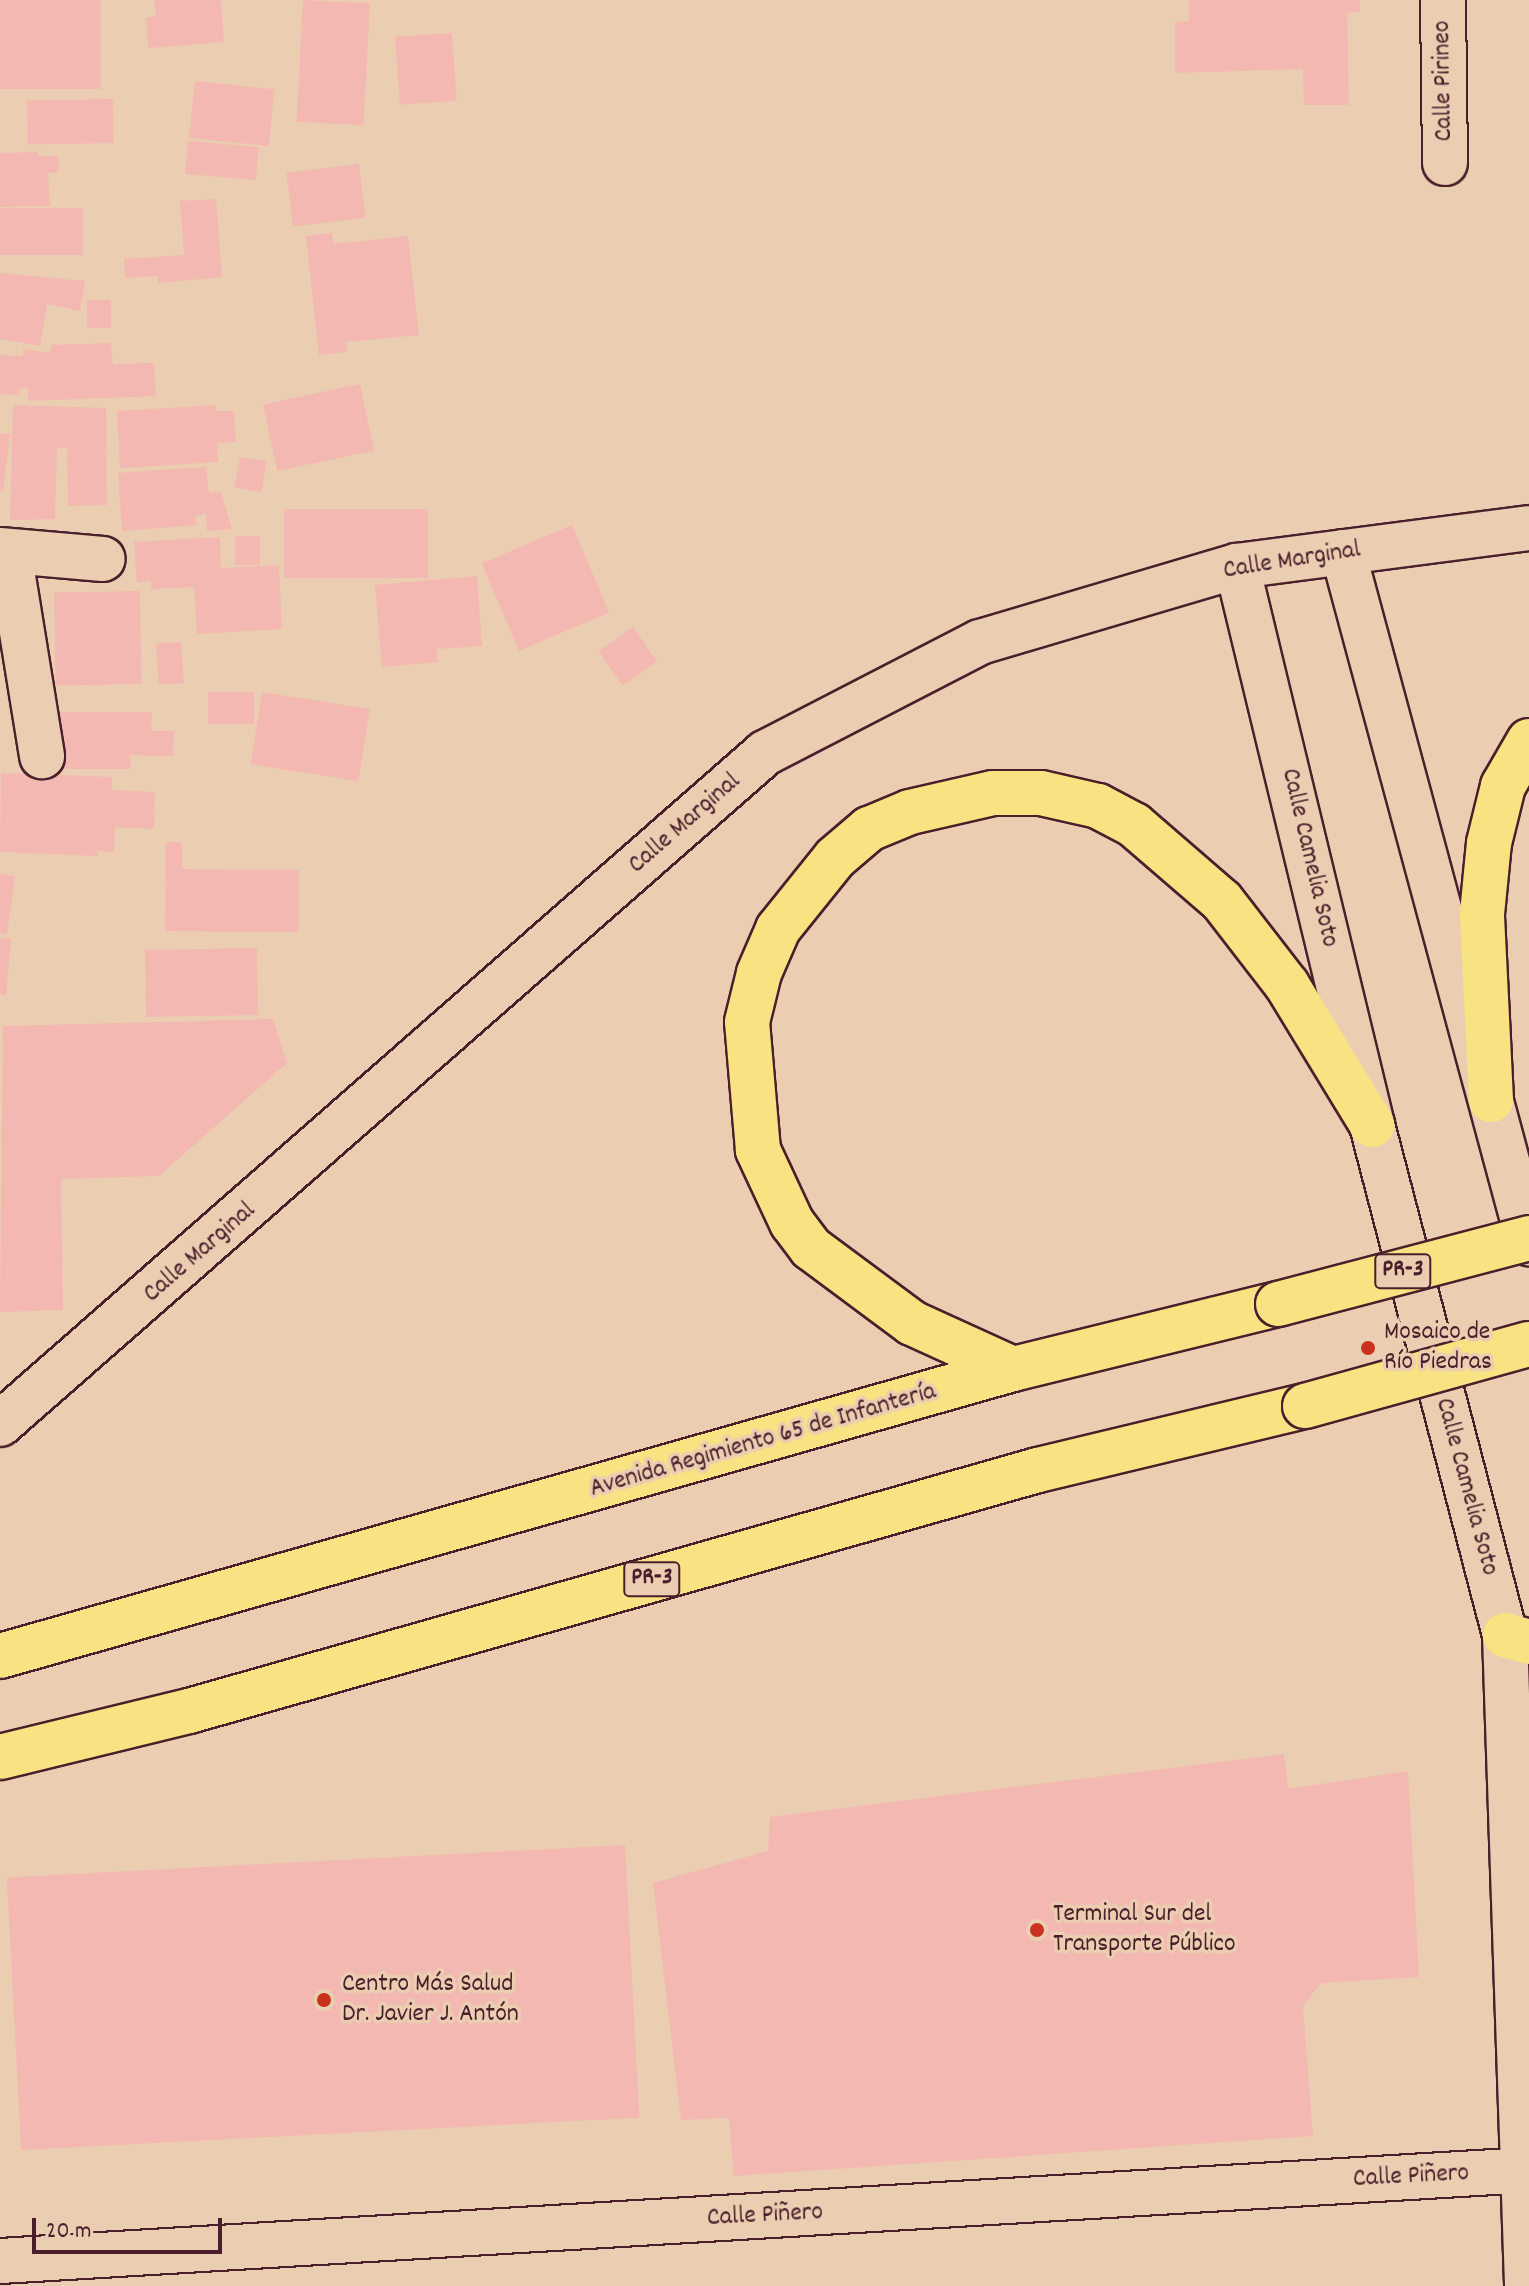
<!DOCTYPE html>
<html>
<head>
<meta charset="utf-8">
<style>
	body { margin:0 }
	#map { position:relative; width:1529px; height:2286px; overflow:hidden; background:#ebcdb1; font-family:Dekko,sans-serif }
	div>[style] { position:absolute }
	.building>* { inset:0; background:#f3b8b1; transform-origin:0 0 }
	.roads { filter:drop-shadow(2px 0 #4a1f2b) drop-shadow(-2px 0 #4a1f2b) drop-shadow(0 2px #4a1f2b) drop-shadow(0 -2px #4a1f2b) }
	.minor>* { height:44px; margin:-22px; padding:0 22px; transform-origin:22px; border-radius:22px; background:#ebcdb1 }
	.trunk>* { height:44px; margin:-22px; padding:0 22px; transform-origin:22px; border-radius:22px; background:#f8e281 }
	.bridges { filter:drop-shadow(2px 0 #4a1f2b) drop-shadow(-2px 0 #4a1f2b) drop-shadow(0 2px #4a1f2b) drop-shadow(0 -2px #4a1f2b) }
	.trunk-bridge>* { height:44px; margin:-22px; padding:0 22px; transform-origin:22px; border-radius:22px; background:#f8e281 }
	.dots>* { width:22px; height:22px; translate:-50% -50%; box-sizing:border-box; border:4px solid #ebcdb1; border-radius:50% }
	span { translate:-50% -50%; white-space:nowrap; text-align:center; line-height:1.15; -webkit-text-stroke:7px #ebcdb1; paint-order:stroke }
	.shield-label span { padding:2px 6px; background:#ebcdb1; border:2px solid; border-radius:6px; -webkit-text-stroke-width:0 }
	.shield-label { font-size:24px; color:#4a1f2b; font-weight:700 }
	.street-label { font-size:26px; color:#4a1f2b }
	.poi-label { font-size:26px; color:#4a1f2b }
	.left { translate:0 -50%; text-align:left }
	.scale { position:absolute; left:32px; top:2218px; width:190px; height:36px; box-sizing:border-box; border:4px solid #4a1f2b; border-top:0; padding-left:10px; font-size:24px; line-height:28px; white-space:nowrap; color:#4a1f2b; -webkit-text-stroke:6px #ebcdb1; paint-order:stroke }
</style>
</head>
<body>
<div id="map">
	<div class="building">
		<i style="left:0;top:0;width:101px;height:89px"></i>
		<i style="clip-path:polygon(154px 0,221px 0,224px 42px,148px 48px,146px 18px,156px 16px)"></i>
		<i style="left:303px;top:0;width:67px;height:122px;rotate:3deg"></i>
		<i style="clip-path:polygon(1189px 0,1360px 0,1360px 12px,1347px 13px,1349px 105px,1304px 105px,1303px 69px,1175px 73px,1175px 22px,1189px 21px)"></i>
		<i style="left:452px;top:33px;width:68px;height:57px;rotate:86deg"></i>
		<i style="left:195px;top:81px;width:80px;height:57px;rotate:6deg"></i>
		<i style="left:113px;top:99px;width:44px;height:86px;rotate:89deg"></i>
		<i style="left:188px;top:141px;width:71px;height:33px;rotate:5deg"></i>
		<i style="clip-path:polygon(38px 152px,38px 156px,59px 156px,59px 172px,48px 173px,50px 206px,0 207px,0 153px)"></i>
		<i style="left:359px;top:164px;width:54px;height:73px;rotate:83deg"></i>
		<i style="clip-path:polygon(216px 199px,222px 277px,158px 283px,158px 276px,125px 278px,124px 259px,184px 255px,180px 201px)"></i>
		<i style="left:83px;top:208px;width:47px;height:83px;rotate:90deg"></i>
		<i style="clip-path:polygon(332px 233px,333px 244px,408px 236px,419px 335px,346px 342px,347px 352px,319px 355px,306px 236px)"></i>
		<i style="clip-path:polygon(0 273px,85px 281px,80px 311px,47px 304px,40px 346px,0 339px)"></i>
		<i style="left:87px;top:300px;width:24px;height:28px"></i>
		<i style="clip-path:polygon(111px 343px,113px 364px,154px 363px,156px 396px,28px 401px,28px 388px,20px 388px,19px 395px,0 394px,0 355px,23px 356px,23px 349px,50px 353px,51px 345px)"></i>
		<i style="left:360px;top:384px;width:68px;height:99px;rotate:78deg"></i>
		<i style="clip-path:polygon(13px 405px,106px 408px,107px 505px,68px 506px,67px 448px,57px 448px,55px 519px,10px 520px)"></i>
		<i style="clip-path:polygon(216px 405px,216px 411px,234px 411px,236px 442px,217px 443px,218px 462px,120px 468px,117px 411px)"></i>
		<i style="clip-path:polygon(0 433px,10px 434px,3px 491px,0 491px)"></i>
		<i style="left:240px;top:457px;width:27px;height:31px;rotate:10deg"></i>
		<i style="clip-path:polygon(206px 467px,209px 493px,221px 492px,232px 529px,207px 531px,206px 514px,195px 516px,197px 525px,122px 531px,118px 473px)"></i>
		<i style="left:284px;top:509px;width:144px;height:69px"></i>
		<i style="left:572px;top:525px;width:95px;height:98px;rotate:67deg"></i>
		<i style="left:260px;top:536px;width:29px;height:25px;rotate:90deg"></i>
		<i style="clip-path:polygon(220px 537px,221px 568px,279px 565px,282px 629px,197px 634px,194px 587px,151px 589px,151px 581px,137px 583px,134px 542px)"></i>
		<i style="clip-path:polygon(477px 576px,482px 646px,437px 649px,438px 662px,382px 667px,375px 585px)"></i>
		<i style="left:140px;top:591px;width:93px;height:86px;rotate:89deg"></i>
		<i style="left:633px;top:627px;width:42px;height:42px;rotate:55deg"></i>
		<i style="left:181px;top:642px;width:41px;height:25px;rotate:86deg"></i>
		<i style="left:208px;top:692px;width:46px;height:32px"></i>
		<i style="left:262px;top:692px;width:109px;height:73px;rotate:9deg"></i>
		<i style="clip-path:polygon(52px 712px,152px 712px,151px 731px,174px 731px,173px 756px,130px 755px,131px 769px,52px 769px)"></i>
		<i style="clip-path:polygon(1px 773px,112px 777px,112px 790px,155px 792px,154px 829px,115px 827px,114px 852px,98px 851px,98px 856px,0 852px)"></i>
		<i style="clip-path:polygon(166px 842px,182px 842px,182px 869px,299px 870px,299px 932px,165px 931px)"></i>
		<i style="clip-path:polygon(0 874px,15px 876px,7px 934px,0 933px)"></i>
		<i style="clip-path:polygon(0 938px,11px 939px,6px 995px,0 994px)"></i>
		<i style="left:257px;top:948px;width:67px;height:112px;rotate:89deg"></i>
		<i style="clip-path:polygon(273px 1019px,287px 1063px,159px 1176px,61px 1179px,63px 1310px,0 1312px,3px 1026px)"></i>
		<i style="clip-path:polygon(1284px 1754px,1288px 1789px,1408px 1771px,1419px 1977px,1321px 1983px,1303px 2006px,1313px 2136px,734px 2176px,729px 2118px,681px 2120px,653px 1883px,768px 1851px,770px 1817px)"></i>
		<i style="left:625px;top:1845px;width:273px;height:619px;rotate:87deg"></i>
	</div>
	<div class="roads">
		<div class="minor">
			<i style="left:1443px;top:0;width:163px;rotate:89.3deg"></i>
			<i style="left:0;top:550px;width:103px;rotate:5deg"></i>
			<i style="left:9px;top:552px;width:207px;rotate:80.8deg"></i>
			<i style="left:1343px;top:552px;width:716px;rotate:74.93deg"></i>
			<i style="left:1237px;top:566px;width:575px;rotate:76.42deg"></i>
			<i style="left:1372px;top:1125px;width:527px;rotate:75.38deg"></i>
			<i style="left:1505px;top:1635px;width:651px;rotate:88.06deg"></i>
			<i style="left:0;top:1424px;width:1018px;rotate:-41.25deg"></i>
			<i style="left:765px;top:753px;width:242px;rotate:-27.3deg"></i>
			<i style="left:980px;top:642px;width:268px;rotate:-16.5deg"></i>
			<i style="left:1237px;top:566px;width:294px;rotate:-7.4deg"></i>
			<i style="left:0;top:2261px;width:1532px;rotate:-3.41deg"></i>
		</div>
		<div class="trunk">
			<i style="left:1491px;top:1100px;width:186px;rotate:-92.8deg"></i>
			<i style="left:1482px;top:914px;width:71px;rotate:-84.4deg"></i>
			<i style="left:1489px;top:843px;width:59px;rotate:-76.2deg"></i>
			<i style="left:1503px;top:786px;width:52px;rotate:-60deg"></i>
			<i style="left:1013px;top:1369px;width:111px;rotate:-155.5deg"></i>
			<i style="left:912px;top:1323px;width:126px;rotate:-143.4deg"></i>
			<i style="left:811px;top:1248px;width:31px;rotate:-127deg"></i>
			<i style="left:792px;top:1223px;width:81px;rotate:-115deg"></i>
			<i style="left:758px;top:1150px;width:128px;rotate:-94.9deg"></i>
			<i style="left:747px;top:1022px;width:50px;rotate:-76.2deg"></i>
			<i style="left:759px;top:973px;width:48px;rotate:-66.6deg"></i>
			<i style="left:778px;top:929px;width:91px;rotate:-51.2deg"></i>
			<i style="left:835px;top:858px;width:45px;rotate:-40.5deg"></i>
			<i style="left:869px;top:829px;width:44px;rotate:-22.5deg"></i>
			<i style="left:910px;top:812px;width:85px;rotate:-12.9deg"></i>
			<i style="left:993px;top:793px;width:48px"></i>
			<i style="left:1041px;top:793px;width:58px;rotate:12.8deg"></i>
			<i style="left:1098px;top:806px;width:41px;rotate:27.8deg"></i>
			<i style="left:1134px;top:825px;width:116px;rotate:40.8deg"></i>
			<i style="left:1222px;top:901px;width:106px;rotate:52.3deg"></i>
			<i style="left:1287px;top:985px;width:164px;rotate:58.7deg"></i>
			<i style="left:1505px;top:1635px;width:25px;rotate:16deg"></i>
			<i style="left:0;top:1656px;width:1053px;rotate:-15.82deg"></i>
			<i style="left:1013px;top:1369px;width:273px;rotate:-13.8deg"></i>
			<i style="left:0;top:1757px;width:195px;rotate:-13.7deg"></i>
			<i style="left:189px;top:1711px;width:883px;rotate:-15.85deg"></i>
			<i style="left:1038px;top:1470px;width:275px;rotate:-13.5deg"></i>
		</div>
	</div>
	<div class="bridges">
		<div class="trunk-bridge">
			<i style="left:1278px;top:1304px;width:260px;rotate:-14.7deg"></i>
			<i style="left:1305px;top:1406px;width:232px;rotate:-15.5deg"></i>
		</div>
	</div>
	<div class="dots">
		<i style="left:1368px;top:1348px;background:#c8321e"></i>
		<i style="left:1037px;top:1930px;background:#c8321e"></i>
		<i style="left:324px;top:2000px;background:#c8321e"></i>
	</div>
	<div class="shield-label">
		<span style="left:1403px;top:1271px">PR-3</span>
		<span style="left:652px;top:1579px">PR-3</span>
	</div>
	<div class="street-label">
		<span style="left:1444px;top:81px;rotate:-91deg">Calle Pirineo</span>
		<span style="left:1292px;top:561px;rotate:-9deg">Calle Marginal</span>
		<span style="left:685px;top:824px;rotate:-41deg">Calle Marginal</span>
		<span style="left:1309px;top:858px;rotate:77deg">Calle Camelia Soto</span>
		<span style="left:200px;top:1253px;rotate:-41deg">Calle Marginal</span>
		<span style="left:763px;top:1441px;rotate:-16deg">Avenida Regimiento 65 de Infantería</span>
		<span style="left:1466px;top:1487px;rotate:75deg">Calle Camelia Soto</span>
		<span style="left:1411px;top:2177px;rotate:-3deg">Calle Piñero</span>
		<span style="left:765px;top:2216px;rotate:-3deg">Calle Piñero</span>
	</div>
	<div class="poi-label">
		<span class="left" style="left:1384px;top:1348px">Mosaico de<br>Río Piedras</span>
		<span class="left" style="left:1053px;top:1930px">Terminal Sur del<br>Transporte Público</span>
		<span class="left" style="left:342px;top:2000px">Centro Más Salud<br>Dr. Javier J. Antón</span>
	</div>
	<div class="scale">20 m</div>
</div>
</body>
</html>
